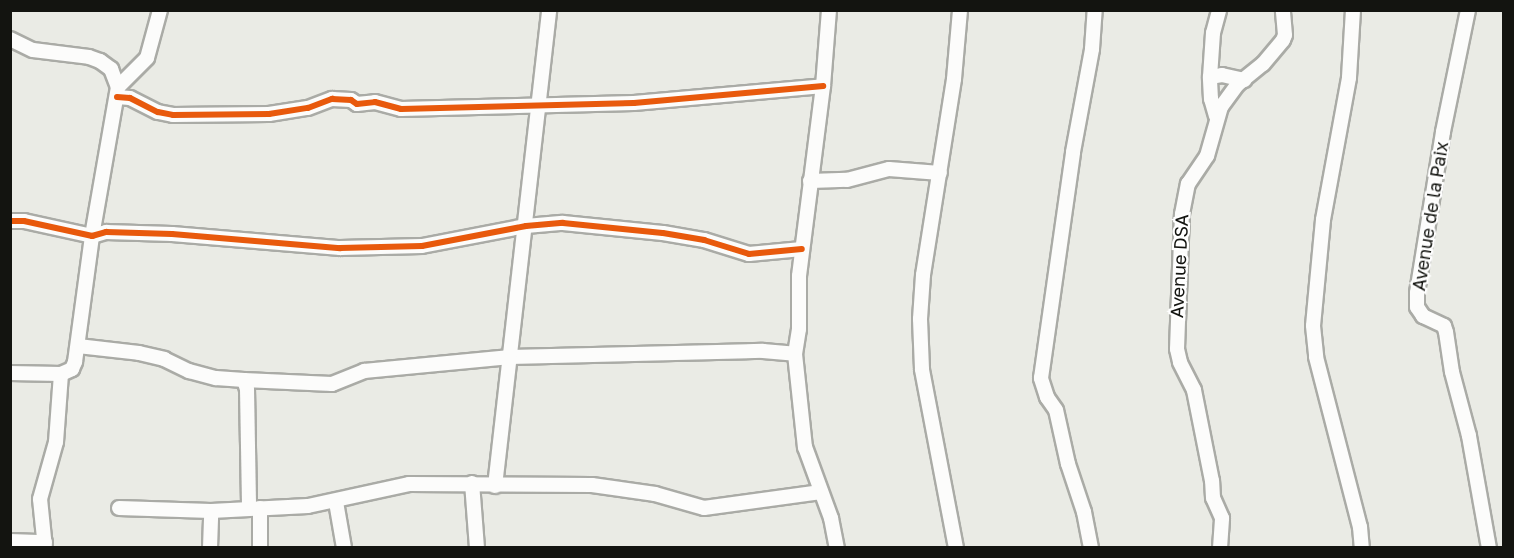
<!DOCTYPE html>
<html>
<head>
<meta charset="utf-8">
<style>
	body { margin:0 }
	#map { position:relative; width:1514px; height:558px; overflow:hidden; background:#eaebe5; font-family:"Golos Text",sans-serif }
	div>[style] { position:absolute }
	.roads { filter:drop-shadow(2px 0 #aaaba6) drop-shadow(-2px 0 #aaaba6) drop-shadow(0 2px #aaaba6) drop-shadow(0 -2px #aaaba6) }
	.minor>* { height:14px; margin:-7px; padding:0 7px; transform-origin:7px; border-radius:7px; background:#fcfcfb }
	.cycleway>* { height:6px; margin:-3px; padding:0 3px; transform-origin:3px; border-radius:3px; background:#e8590c }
	span { translate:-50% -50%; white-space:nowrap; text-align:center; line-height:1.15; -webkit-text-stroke:4.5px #fff; paint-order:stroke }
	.street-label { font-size:18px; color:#131410 }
	.frame { position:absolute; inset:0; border:12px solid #131410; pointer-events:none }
</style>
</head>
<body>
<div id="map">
	<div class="roads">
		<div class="minor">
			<i style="left:829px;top:10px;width:76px;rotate:94.5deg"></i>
			<i style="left:823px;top:86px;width:192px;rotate:97.2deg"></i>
			<i style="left:799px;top:276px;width:53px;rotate:90deg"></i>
			<i style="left:799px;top:329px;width:25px;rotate:99deg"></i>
			<i style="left:795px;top:354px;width:94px;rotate:83.9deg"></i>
			<i style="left:805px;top:447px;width:76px;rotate:69.9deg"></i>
			<i style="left:831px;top:518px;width:31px;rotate:79deg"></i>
			<i style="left:1353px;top:10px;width:68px;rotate:93.4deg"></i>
			<i style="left:1349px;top:78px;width:144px;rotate:100.4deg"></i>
			<i style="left:1323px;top:220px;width:106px;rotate:95.4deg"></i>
			<i style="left:1313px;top:326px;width:31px;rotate:84deg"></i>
			<i style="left:1316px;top:357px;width:176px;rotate:75.5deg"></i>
			<i style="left:1360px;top:527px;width:21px;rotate:85deg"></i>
			<i style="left:1468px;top:10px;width:125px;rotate:101.6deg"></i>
			<i style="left:1443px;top:132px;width:163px;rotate:99.2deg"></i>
			<i style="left:1417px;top:293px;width:14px;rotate:90deg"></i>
			<i style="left:1417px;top:307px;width:11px;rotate:56deg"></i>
			<i style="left:1423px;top:316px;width:23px;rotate:25deg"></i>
			<i style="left:1444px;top:326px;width:6px;rotate:72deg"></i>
			<i style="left:1446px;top:332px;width:40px;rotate:81.5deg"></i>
			<i style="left:1452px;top:372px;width:66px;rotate:75.1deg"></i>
			<i style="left:1469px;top:436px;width:114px;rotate:79.9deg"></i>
			<i style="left:10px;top:39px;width:25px;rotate:26deg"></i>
			<i style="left:33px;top:50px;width:56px;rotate:7.1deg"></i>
			<i style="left:89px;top:57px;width:12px;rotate:20deg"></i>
			<i style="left:100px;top:61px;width:14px;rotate:36deg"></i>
			<i style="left:111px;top:69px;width:19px;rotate:69deg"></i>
			<i style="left:1210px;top:77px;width:12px;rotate:-9deg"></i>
			<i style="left:1222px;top:75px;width:23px;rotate:13deg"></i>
			<i style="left:117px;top:97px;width:13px;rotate:4deg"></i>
			<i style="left:130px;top:98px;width:31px;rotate:27deg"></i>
			<i style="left:158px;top:112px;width:15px;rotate:11deg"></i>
			<i style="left:173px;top:115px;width:96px;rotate:-0.6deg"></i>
			<i style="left:269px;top:114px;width:39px;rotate:-9deg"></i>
			<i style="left:308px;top:108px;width:26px;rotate:-21deg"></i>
			<i style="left:332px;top:99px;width:19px;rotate:3deg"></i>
			<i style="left:351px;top:100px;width:7px;rotate:34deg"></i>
			<i style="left:357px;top:104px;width:18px;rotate:-6deg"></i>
			<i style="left:375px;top:102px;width:27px;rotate:15deg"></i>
			<i style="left:401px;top:109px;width:233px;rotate:-1.5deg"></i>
			<i style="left:634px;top:103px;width:190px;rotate:-5.1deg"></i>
			<i style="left:1216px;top:116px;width:18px;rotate:-106deg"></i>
			<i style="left:1211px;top:99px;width:22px;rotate:-93deg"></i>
			<i style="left:1210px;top:77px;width:44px;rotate:-86.1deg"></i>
			<i style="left:1213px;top:33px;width:24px;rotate:-75deg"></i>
			<i style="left:810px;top:181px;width:37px;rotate:-2deg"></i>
			<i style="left:847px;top:180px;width:43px;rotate:-14.7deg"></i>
			<i style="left:889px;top:169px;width:51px;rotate:4.5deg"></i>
			<i style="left:10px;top:221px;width:14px"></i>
			<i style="left:24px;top:221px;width:70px;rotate:12.4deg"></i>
			<i style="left:92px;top:236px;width:15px;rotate:-16deg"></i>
			<i style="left:106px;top:232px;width:66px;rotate:1.7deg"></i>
			<i style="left:172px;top:234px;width:169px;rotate:4.8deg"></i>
			<i style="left:340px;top:248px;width:82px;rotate:-1.4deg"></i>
			<i style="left:422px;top:246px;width:106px;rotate:-10.9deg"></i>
			<i style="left:526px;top:226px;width:37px;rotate:-5deg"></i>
			<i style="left:563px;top:223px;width:100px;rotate:5.7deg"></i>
			<i style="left:663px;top:233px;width:42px;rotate:9.7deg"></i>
			<i style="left:704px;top:240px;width:47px;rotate:17.3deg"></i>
			<i style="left:749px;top:254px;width:53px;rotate:-5.4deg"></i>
			<i style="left:78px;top:346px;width:61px;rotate:6.5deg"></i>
			<i style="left:139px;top:353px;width:26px;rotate:13deg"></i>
			<i style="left:164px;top:359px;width:28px;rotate:26deg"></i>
			<i style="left:189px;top:371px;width:28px;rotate:15deg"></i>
			<i style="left:216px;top:378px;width:28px;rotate:4deg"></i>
			<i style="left:244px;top:380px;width:9px;rotate:72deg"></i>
			<i style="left:247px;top:389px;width:119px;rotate:89deg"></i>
			<i style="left:10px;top:373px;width:51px;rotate:1.1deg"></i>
			<i style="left:61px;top:374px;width:12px;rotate:-24deg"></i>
			<i style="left:72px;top:369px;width:8px;rotate:-67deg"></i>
			<i style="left:75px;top:362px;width:127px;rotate:-82.3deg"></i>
			<i style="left:92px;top:236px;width:151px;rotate:-80.1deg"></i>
			<i style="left:118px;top:87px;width:41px;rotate:-45deg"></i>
			<i style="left:147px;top:58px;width:50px;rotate:-74.8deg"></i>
			<i style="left:244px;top:380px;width:88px;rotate:2.6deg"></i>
			<i style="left:332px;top:384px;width:35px;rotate:-22deg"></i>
			<i style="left:364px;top:371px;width:147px;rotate:-5.5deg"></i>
			<i style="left:510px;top:357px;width:253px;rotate:-1.4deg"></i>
			<i style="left:763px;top:351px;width:32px;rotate:5deg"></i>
			<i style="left:472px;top:483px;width:65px;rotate:85.6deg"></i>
			<i style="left:495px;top:486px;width:479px;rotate:-83.5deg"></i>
			<i style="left:336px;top:502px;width:47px;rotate:80.1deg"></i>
			<i style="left:119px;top:508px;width:92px;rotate:1.9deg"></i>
			<i style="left:211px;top:511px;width:97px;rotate:-3deg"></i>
			<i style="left:308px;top:506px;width:103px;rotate:-12.3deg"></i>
			<i style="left:409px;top:484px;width:183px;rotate:0.3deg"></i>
			<i style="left:592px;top:485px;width:64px;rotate:8.1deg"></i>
			<i style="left:655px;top:494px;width:51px;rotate:15.9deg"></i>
			<i style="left:704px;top:508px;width:118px;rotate:-7.8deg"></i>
			<i style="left:260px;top:508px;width:40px;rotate:90deg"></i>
			<i style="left:10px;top:541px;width:35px;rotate:2deg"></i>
			<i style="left:45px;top:548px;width:49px;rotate:-95.8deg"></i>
			<i style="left:40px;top:499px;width:59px;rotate:-74.3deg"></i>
			<i style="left:56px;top:442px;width:68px;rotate:-85.8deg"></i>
			<i style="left:210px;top:548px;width:37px;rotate:-88deg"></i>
			<i style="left:956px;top:548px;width:182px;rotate:-100.8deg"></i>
			<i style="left:922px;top:369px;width:50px;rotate:-92.3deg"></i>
			<i style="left:920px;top:319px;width:44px;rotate:-86.1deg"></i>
			<i style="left:923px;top:275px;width:198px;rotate:-81deg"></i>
			<i style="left:954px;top:79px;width:69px;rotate:-85deg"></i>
			<i style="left:1091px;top:548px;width:37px;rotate:-101deg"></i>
			<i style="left:1084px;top:512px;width:51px;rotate:-108.4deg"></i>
			<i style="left:1068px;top:464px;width:55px;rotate:-102.5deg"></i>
			<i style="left:1056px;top:410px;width:16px;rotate:-125deg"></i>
			<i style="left:1047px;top:397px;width:20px;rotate:-108deg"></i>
			<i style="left:1041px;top:378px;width:228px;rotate:-81.9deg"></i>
			<i style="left:1073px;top:152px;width:105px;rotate:-79.5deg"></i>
			<i style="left:1092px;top:49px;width:39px;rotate:-86deg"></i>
			<i style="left:1220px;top:548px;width:30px;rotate:-86deg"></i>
			<i style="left:1222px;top:518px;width:22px;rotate:-114deg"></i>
			<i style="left:1213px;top:498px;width:17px;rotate:-93deg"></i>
			<i style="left:1212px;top:481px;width:93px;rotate:-101.2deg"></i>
			<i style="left:1194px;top:390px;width:31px;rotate:-117deg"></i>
			<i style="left:1180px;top:362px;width:13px;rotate:-103deg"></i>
			<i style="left:1177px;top:349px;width:135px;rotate:-87.9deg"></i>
			<i style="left:1182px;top:214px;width:31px;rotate:-79deg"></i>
			<i style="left:1188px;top:184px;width:34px;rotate:-56deg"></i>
			<i style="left:1207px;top:156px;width:51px;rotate:-74.1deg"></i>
			<i style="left:1221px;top:107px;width:29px;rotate:-54deg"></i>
			<i style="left:1238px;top:84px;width:32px;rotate:-39deg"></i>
			<i style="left:1263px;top:64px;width:31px;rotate:-50deg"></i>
			<i style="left:1283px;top:40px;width:5px;rotate:-68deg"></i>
			<i style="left:1285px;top:35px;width:25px;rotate:-95deg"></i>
		</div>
	</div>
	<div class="cycleway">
		<i style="left:117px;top:97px;width:13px;rotate:4deg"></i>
		<i style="left:130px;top:98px;width:31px;rotate:27deg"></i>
		<i style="left:158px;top:112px;width:15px;rotate:11deg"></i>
		<i style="left:173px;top:115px;width:96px;rotate:-0.6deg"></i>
		<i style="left:269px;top:114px;width:39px;rotate:-9deg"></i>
		<i style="left:308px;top:108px;width:26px;rotate:-21deg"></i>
		<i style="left:332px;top:99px;width:19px;rotate:3deg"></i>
		<i style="left:351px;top:100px;width:7px;rotate:34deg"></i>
		<i style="left:357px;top:104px;width:18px;rotate:-6deg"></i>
		<i style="left:375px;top:102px;width:27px;rotate:15deg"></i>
		<i style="left:401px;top:109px;width:233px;rotate:-1.5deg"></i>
		<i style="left:634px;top:103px;width:190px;rotate:-5.1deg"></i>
		<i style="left:10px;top:221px;width:14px"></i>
		<i style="left:24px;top:221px;width:70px;rotate:12.4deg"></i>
		<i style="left:92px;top:236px;width:15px;rotate:-16deg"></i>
		<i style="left:106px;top:232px;width:66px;rotate:1.7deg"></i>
		<i style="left:172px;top:234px;width:169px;rotate:4.8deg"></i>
		<i style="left:340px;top:248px;width:82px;rotate:-1.4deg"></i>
		<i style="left:422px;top:246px;width:106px;rotate:-10.9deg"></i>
		<i style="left:526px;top:226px;width:37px;rotate:-5deg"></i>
		<i style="left:563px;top:223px;width:100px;rotate:5.7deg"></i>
		<i style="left:663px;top:233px;width:42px;rotate:9.7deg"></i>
		<i style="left:704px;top:240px;width:47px;rotate:17.3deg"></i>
		<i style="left:749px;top:254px;width:53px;rotate:-5.4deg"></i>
	</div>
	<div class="street-label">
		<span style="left:1430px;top:216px;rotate:-81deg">Avenue de la Paix</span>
		<span style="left:1179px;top:266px;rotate:-87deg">Avenue DSA</span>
	</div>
	<div class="frame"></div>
</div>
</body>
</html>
